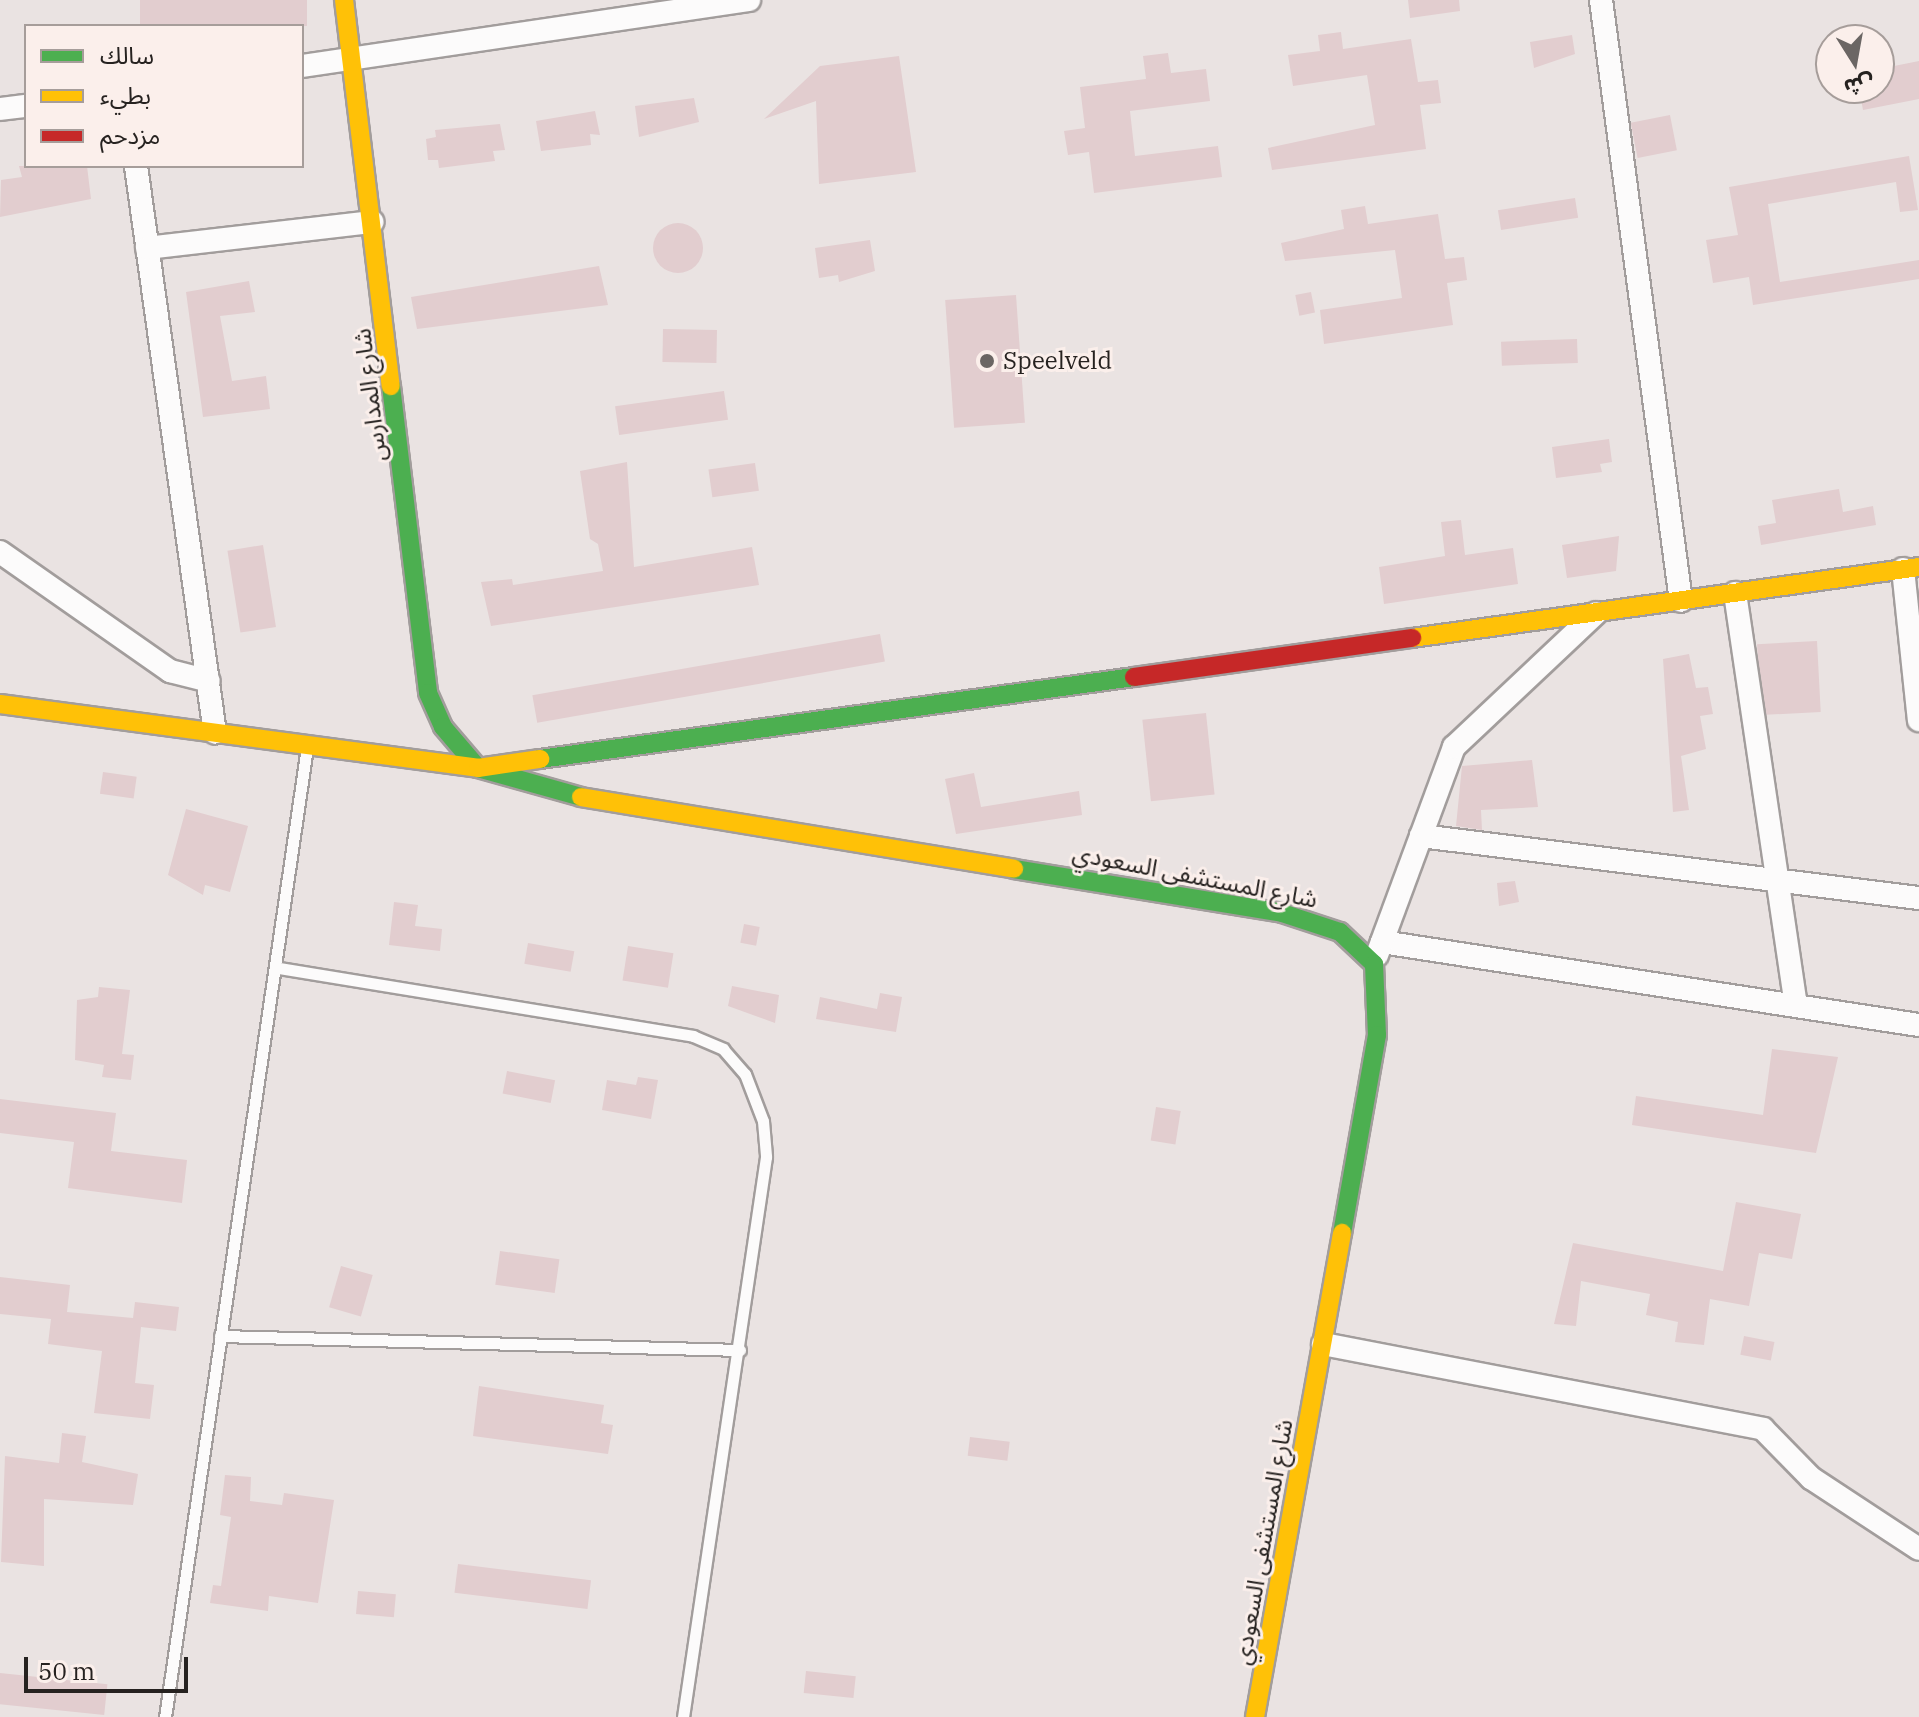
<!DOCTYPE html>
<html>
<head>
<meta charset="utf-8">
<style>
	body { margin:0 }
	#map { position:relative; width:1919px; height:1717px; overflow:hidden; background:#eae3e2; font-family:"IBM Plex Serif","Noto Sans Arabic",serif }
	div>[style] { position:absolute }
	.building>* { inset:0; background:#e2cdcf; transform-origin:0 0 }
	.round { border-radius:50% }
	.roads { filter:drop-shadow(2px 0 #a29d9c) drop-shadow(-2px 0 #a29d9c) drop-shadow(0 2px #a29d9c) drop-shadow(0 -2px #a29d9c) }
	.lane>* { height:11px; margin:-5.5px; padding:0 5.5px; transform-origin:5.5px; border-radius:5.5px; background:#fcfbfb }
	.street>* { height:22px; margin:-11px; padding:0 11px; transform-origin:11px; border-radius:11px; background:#fcfbfb }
	.fast>* { height:18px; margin:-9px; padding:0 9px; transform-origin:9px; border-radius:9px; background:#4caf50 }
	.slow>* { height:18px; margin:-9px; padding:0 9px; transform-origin:9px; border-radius:9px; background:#ffc107 }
	.jam>* { height:18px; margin:-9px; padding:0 9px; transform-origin:9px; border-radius:9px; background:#c62828 }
	.dots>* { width:22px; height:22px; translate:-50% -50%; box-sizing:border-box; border:4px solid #fbefeb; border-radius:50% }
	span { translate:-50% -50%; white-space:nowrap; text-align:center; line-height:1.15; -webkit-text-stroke:6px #fbefeb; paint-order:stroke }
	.poi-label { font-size:24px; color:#262220 }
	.left { translate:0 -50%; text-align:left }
	.street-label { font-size:24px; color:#262220 }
	.legend { position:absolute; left:24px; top:24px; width:280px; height:144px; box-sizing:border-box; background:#fbefeb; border:2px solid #a69d9a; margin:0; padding:10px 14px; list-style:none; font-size:24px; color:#262220 }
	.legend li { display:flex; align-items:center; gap:16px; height:40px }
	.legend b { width:40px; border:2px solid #a69d9a }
	.north { position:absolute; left:1815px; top:24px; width:80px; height:80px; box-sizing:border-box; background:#fbefeb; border:2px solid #a69d9a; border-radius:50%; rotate:169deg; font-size:22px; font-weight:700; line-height:32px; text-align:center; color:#262220 }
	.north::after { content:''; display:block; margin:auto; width:28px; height:36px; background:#6b6664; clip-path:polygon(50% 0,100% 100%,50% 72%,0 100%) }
	.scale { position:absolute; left:24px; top:1657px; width:164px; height:36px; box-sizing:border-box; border:4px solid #262220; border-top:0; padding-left:10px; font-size:24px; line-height:28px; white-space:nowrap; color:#262220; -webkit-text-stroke:6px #fbefeb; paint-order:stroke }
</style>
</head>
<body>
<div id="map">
	<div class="building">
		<i style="left:140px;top:0;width:167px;height:26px"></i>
		<i style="clip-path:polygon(1408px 0,1459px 0,1460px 11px,1410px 18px)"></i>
		<i style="clip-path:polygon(1341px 32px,1343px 49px,1411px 39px,1418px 82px,1438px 80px,1441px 103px,1420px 105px,1426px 149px,1272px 170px,1268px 148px,1375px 125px,1367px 75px,1293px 86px,1288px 55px,1320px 51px,1318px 35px)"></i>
		<i style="clip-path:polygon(1572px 35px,1575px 54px,1534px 68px,1530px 42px)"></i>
		<i style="clip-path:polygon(1168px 53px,1171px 73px,1206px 69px,1210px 101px,1130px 111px,1135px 156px,1218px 146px,1222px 177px,1094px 193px,1089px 152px,1068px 155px,1064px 131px,1085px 128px,1080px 87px,1146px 79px,1143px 56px)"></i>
		<i style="clip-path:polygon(899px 56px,916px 172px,819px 184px,816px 101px,764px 119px,820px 66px)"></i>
		<i style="clip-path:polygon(1919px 61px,1919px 99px,1863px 110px,1859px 88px,1879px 88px,1879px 69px)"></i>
		<i style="clip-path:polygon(694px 98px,699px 122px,639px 137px,635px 106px)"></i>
		<i style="clip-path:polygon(595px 111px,600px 135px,590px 134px,591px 145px,541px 151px,536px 121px)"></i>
		<i style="left:1670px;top:115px;width:36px;height:40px;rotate:79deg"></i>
		<i style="clip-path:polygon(500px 124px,505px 150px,493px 151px,495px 161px,439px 168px,438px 160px,428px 160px,426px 139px,436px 137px,435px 130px)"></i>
		<i style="clip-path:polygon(1909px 156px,1918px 210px,1900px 212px,1896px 182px,1768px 204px,1780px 282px,1919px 260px,1919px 279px,1753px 305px,1749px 277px,1713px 283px,1706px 240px,1738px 235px,1729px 187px)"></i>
		<i style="clip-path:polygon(19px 166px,87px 166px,91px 199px,0 217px,1px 180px,22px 177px)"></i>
		<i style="left:1575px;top:198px;width:20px;height:78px;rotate:81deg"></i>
		<i style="clip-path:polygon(1365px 206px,1368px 224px,1438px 214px,1445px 259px,1464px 257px,1467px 280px,1447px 283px,1453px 325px,1324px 344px,1320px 310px,1402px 298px,1395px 250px,1285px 261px,1281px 243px,1344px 229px,1341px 210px)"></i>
		<i class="round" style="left:653px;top:223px;width:50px;height:50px"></i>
		<i style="clip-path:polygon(870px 240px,875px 271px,839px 282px,838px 275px,819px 278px,815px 248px)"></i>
		<i style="clip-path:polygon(599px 266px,608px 305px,417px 329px,411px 297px)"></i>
		<i style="clip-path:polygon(249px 281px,255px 312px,220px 316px,232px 381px,266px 376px,270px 409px,203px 417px,186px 292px)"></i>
		<i style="left:1311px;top:292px;width:21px;height:16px;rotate:79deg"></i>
		<i style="left:1016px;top:295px;width:128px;height:71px;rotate:86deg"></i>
		<i style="left:663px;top:329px;width:54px;height:33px;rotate:1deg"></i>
		<i style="left:1577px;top:339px;width:24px;height:76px;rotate:88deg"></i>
		<i style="left:724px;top:391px;width:29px;height:110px;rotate:82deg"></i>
		<i style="clip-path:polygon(1609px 439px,1612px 462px,1600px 464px,1602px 472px,1556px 478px,1552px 447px)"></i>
		<i style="clip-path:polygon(627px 462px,634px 567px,752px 547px,759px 585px,491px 626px,481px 582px,512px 579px,513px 585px,603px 571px,598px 544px,590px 539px,580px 471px)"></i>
		<i style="left:755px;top:463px;width:28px;height:47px;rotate:82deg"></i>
		<i style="clip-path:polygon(1839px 489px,1843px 512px,1873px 506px,1876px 525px,1761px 545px,1758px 526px,1776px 523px,1772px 500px)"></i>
		<i style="clip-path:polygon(1461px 520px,1465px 555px,1513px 548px,1518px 584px,1384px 604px,1379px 567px,1445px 556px,1441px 522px)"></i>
		<i style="clip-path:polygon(1619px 536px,1616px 571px,1567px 578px,1562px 545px)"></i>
		<i style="left:263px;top:545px;width:83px;height:36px;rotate:81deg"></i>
		<i style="left:880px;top:634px;width:28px;height:353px;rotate:80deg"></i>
		<i style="left:1817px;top:641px;width:71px;height:60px;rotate:87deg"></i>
		<i style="clip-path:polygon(1689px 654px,1696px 688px,1708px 687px,1713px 714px,1700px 716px,1706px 749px,1681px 756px,1689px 810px,1673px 812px,1663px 659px)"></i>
		<i style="left:1206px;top:713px;width:82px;height:64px;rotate:84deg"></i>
		<i style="clip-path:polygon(1532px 760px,1538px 807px,1481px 810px,1482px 830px,1456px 826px,1462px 766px)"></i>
		<i style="left:103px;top:772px;width:34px;height:22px;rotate:8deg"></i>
		<i style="clip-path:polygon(974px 773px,981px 807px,1079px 791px,1082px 815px,956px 834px,945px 779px)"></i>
		<i style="clip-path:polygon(186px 809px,248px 826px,230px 892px,205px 885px,203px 895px,168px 875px)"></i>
		<i style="clip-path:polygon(1515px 881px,1519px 902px,1499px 906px,1497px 883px)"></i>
		<i style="clip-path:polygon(394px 902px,418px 905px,415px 926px,442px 929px,440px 951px,389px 945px)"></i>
		<i style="left:744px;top:924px;width:16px;height:19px;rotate:11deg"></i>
		<i style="left:528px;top:943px;width:47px;height:21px;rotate:10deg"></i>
		<i style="left:628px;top:946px;width:46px;height:35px;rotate:9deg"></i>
		<i style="clip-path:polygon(732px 986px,779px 995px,775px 1023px,728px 1006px)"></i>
		<i style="clip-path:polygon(99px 987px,130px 990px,122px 1054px,134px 1055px,131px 1080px,102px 1077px,104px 1065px,75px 1060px,77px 1000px,98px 997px)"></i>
		<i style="clip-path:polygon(880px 993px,902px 997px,896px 1032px,816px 1019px,820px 997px,877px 1009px)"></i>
		<i style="clip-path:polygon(1772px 1049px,1838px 1057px,1816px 1153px,1632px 1125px,1636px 1096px,1763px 1115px)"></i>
		<i style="left:507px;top:1071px;width:49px;height:23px;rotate:11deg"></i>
		<i style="clip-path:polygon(638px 1077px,658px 1080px,651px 1119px,602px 1110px,607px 1080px,636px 1085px)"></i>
		<i style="clip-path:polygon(0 1099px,116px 1113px,111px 1151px,187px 1160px,182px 1203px,68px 1188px,74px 1142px,0 1133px)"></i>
		<i style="left:1156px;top:1107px;width:25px;height:34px;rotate:9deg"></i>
		<i style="clip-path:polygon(1736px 1202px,1801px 1214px,1792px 1259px,1759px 1253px,1749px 1306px,1710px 1299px,1704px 1345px,1675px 1342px,1678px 1322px,1646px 1315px,1650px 1294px,1581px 1281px,1576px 1326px,1554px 1324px,1573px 1243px,1723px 1271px)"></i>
		<i style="left:500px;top:1251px;width:60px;height:34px;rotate:8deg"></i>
		<i style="left:341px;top:1266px;width:33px;height:43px;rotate:16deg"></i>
		<i style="clip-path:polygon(0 1277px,70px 1285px,67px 1312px,133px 1318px,135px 1302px,179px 1307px,176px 1331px,141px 1327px,135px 1383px,154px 1385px,150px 1419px,94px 1413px,102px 1351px,48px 1344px,51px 1319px,0 1314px)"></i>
		<i style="left:1744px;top:1336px;width:31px;height:19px;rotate:11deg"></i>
		<i style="clip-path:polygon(479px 1386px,604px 1405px,601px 1423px,613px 1425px,608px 1454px,473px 1436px)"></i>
		<i style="clip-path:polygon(62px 1433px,86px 1436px,82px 1462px,138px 1474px,133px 1505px,44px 1499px,44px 1566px,1px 1562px,5px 1456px,59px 1463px)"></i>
		<i style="left:970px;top:1437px;width:40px;height:19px;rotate:7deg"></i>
		<i style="clip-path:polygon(225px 1475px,251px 1477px,250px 1501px,282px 1505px,284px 1493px,334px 1500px,318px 1603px,269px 1596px,268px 1611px,210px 1603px,213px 1585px,221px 1586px,231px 1517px,220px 1515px)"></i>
		<i style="left:458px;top:1564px;width:134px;height:29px;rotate:7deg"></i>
		<i style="left:358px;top:1591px;width:38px;height:23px;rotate:5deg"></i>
		<i style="left:806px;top:1671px;width:50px;height:22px;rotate:6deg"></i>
		<i style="left:0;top:1673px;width:108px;height:31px;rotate:6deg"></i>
	</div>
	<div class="roads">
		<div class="lane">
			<i style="left:279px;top:968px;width:420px;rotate:9.3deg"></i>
			<i style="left:693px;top:1036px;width:33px;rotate:23deg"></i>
			<i style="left:723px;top:1049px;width:33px;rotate:49deg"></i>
			<i style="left:745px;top:1074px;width:50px;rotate:69deg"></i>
			<i style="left:763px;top:1121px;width:36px;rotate:85deg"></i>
			<i style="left:766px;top:1157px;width:566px;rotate:98.43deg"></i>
			<i style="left:220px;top:1336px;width:520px;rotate:1.54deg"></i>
			<i style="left:165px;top:1717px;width:980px;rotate:-81.67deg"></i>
		</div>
		<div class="street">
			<i style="left:1601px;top:0;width:606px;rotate:82.42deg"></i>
			<i style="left:302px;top:66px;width:452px;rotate:-8.4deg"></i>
			<i style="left:0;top:109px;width:26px;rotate:-7deg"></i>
			<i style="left:136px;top:166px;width:572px;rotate:82.07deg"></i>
			<i style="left:147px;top:248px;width:227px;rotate:-6.6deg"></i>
			<i style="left:0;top:552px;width:208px;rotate:35deg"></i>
			<i style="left:170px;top:671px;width:40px;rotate:14.4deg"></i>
			<i style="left:1903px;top:569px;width:152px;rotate:84deg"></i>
			<i style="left:1735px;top:593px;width:417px;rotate:81.6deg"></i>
			<i style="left:1421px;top:836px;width:502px;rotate:7.1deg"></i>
			<i style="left:1382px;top:942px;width:543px;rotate:8.79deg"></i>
			<i style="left:1377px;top:955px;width:222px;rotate:-69.7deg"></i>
			<i style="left:1454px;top:747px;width:195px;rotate:-43.3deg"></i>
			<i style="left:1323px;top:1344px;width:448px;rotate:10.9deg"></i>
			<i style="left:1763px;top:1429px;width:69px;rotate:45.6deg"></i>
			<i style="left:1811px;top:1478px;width:129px;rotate:33.3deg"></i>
		</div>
		<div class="fast">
			<i style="left:391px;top:386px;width:309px;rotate:83.1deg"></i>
			<i style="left:428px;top:693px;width:37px;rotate:66deg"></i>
			<i style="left:443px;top:727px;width:54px;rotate:49.5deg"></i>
			<i style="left:478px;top:768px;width:107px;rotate:15.7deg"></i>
			<i style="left:540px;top:759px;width:600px;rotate:-7.86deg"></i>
			<i style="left:1014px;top:869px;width:272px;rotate:9.3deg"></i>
			<i style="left:1282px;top:913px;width:61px;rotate:18.1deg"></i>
			<i style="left:1340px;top:932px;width:47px;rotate:43.3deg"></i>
			<i style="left:1374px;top:964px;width:71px;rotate:87.6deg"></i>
			<i style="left:1377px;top:1035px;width:201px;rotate:100deg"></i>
		</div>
		<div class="slow">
			<i style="left:344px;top:0;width:389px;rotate:83.1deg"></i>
			<i style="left:1412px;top:638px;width:512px;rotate:-7.97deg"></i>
			<i style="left:0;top:704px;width:482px;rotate:7.6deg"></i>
			<i style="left:478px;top:768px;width:63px;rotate:-8.3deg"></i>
			<i style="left:581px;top:797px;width:439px;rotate:9.4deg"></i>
			<i style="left:1255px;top:1717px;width:492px;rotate:-79.8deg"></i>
		</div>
		<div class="jam">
			<i style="left:1134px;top:677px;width:281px;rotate:-8deg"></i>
		</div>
	</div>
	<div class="dots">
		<i style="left:987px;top:361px;background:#6b6664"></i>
	</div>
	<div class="poi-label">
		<span class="left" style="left:1003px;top:361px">Speelveld</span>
	</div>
	<div class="street-label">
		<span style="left:370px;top:395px;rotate:-97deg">شارع المدارس</span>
		<span style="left:1195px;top:876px;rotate:11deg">شارع المستشفى السعودي</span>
		<span style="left:1263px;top:1542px;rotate:-80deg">شارع المستشفى السعودي</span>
	</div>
	<ul class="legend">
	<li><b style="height:10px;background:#4caf50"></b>سالك</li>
	<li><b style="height:10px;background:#ffc107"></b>بطيء</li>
	<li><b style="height:10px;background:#c62828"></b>مزدحم</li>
	</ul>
	<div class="north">ش</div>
	<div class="scale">50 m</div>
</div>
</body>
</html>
